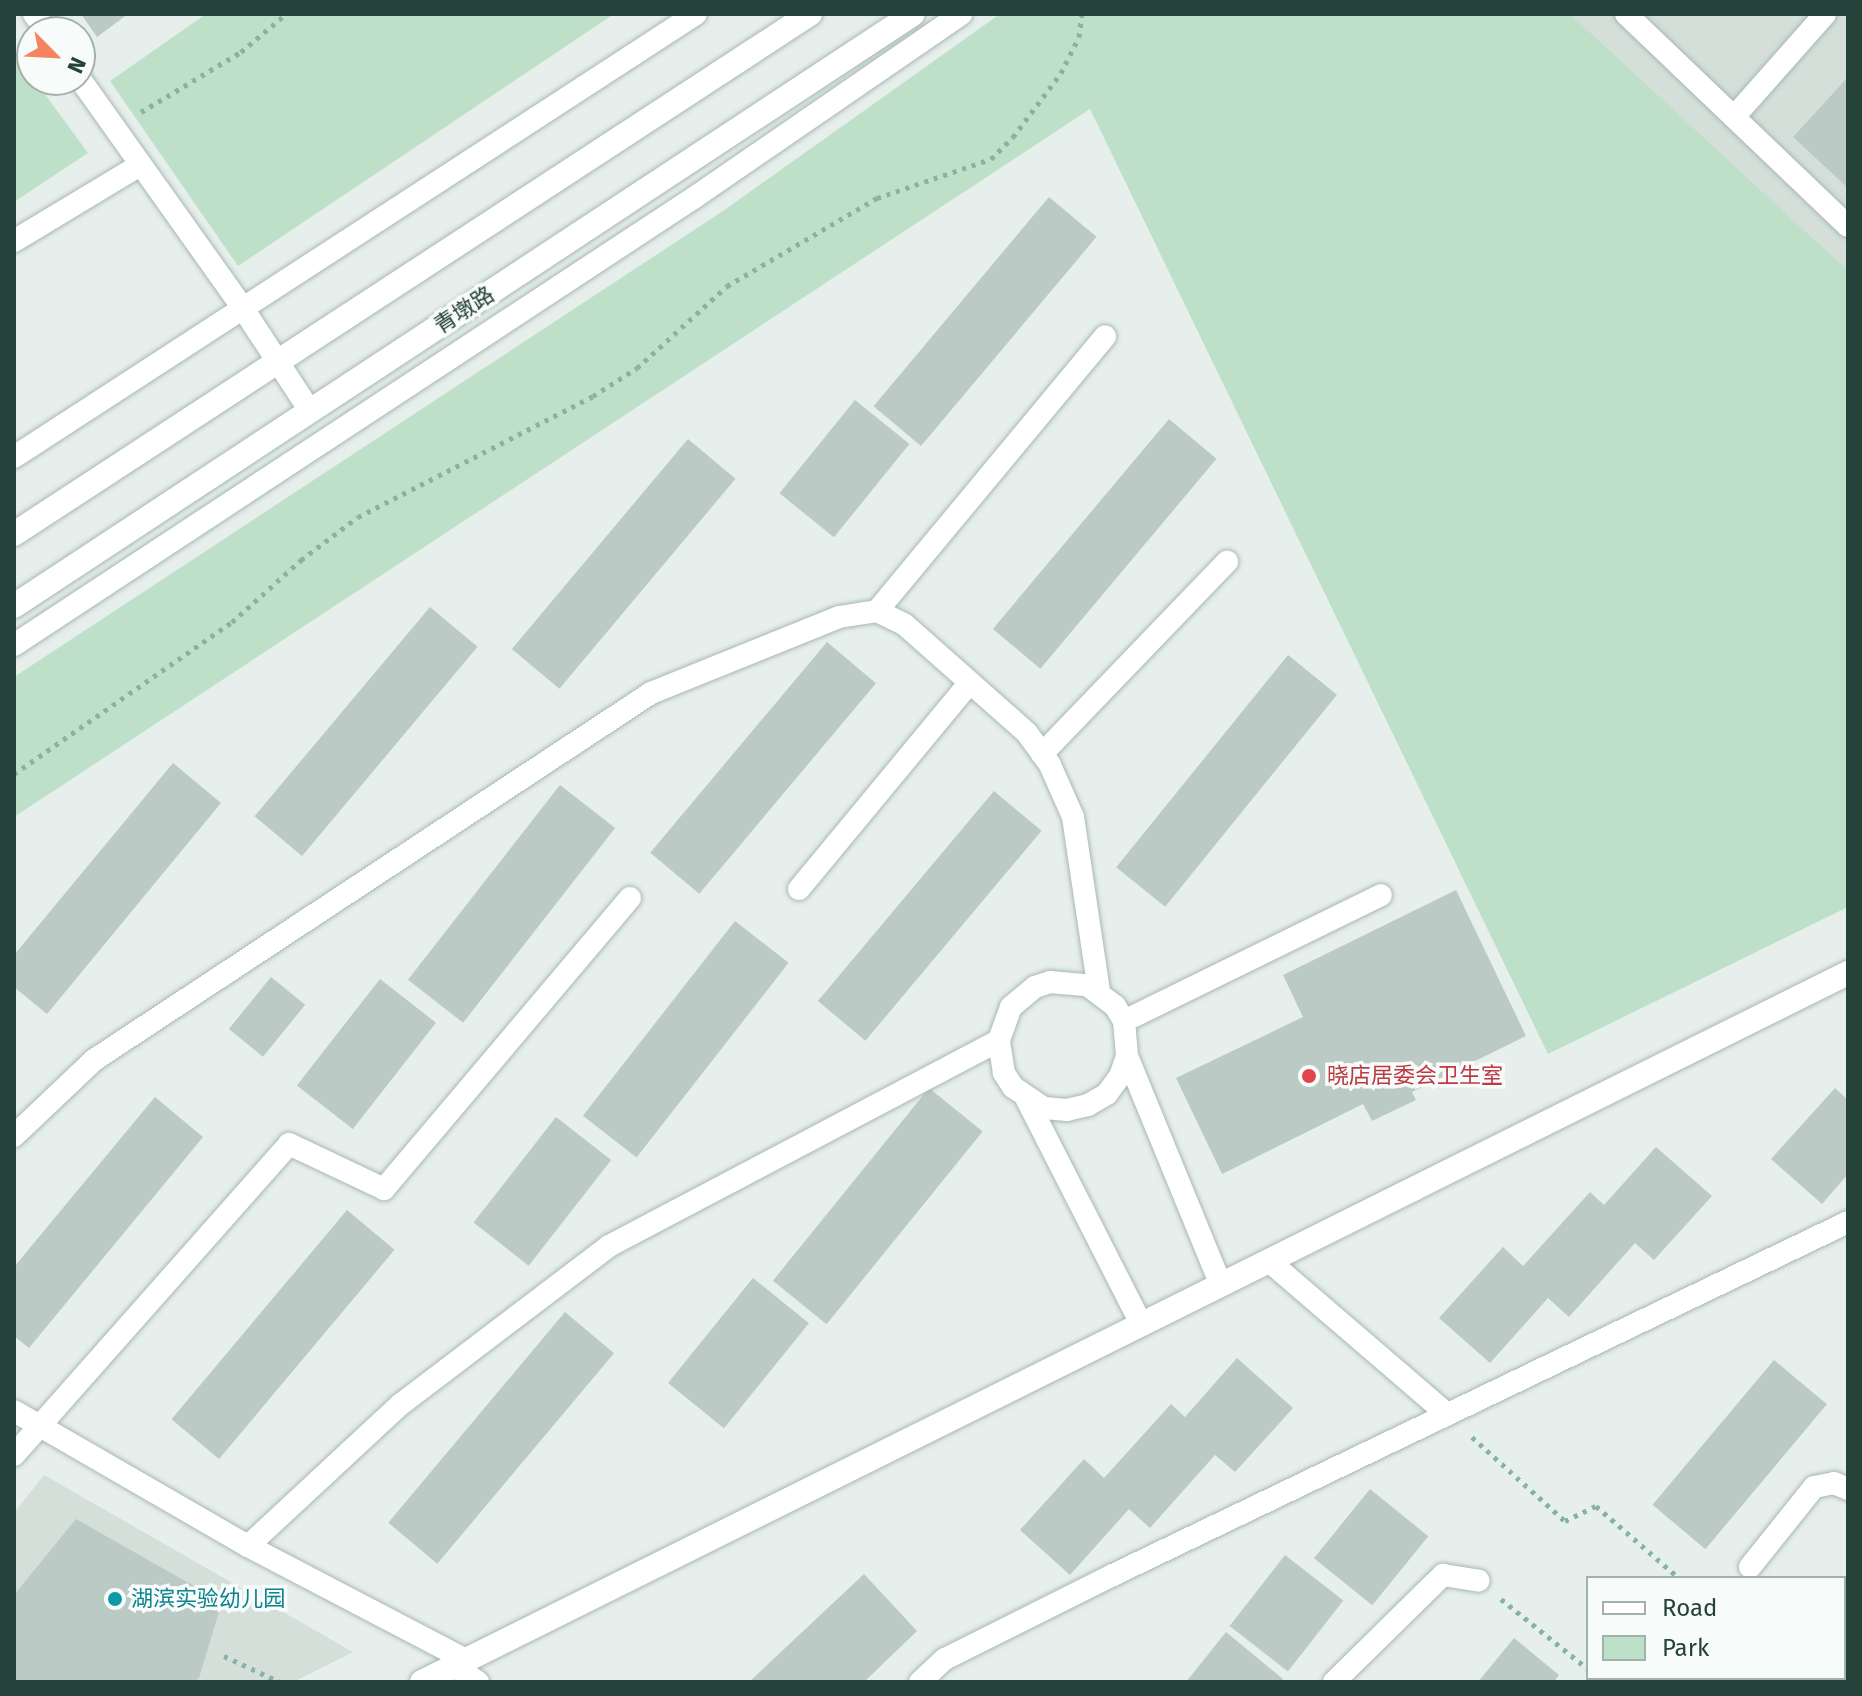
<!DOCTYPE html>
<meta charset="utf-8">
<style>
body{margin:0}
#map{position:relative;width:1862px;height:1696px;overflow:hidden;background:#e6efeb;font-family:"Fira Sans","Noto Sans SC",sans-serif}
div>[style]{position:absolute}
.built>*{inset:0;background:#d4dfda}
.green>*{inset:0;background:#bfe0c8}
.building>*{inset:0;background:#bbcac4;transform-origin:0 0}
.path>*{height:5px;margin-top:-2.5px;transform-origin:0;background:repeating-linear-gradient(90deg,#86b3a5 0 4px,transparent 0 10px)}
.roads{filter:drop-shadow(0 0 2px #a8b8b2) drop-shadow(0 0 2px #a8b8b2)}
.lane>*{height:22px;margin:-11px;padding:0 11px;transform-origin:11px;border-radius:11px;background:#fff}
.street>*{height:24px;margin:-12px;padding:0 12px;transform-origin:12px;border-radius:12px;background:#fff}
.secondary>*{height:24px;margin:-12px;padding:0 12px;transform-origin:12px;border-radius:12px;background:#fff}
.dots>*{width:22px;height:22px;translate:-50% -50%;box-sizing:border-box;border:4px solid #f7fbf9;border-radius:50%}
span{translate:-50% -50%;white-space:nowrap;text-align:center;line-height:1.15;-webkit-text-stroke:7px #f7fbf9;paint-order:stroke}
.street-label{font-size:22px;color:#24423a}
.health-label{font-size:22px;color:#be3a42}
.left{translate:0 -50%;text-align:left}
.culture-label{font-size:22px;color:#0d838f}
.frame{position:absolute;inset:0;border:16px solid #24423a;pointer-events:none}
.legend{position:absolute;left:1586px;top:1576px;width:260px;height:104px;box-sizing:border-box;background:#f7fbf9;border:2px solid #a3b1ad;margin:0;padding:10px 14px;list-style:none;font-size:24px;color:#24423a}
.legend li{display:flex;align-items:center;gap:16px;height:40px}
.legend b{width:40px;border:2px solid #a3b1ad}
.north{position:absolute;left:16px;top:16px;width:80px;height:80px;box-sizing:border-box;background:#f7fbf9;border:2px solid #a3b1ad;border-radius:50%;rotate:114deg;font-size:22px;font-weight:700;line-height:32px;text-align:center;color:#24423a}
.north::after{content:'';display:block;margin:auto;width:28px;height:36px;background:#f4845f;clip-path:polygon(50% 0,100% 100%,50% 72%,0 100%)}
</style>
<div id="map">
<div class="built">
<i style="clip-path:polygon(1452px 14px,1848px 14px,1848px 407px)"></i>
<i style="clip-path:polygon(44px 1475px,353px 1652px,293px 1682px,14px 1682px,14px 1513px)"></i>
</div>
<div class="green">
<i style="clip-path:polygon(206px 14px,614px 14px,238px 266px,110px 81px)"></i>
<i style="clip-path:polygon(1000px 14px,1570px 14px,1848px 271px,1848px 907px,1548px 1054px,1090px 109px,14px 817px,14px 677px,723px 211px)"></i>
<i style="clip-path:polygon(14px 52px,88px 153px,14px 202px)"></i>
</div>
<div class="building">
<i style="clip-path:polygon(81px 14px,128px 14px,97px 37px)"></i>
<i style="clip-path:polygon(1848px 77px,1848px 188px,1793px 137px)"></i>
<i style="left:1049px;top:197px;width:62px;height:273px;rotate:40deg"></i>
<i style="left:855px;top:400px;width:70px;height:120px;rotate:39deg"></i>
<i style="left:1169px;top:419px;width:62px;height:274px;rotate:40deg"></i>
<i style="left:688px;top:439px;width:62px;height:274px;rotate:40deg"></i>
<i style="left:430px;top:607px;width:62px;height:273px;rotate:40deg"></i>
<i style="left:827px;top:642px;width:64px;height:275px;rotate:40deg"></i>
<i style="left:1288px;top:655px;width:63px;height:273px;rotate:39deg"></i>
<i style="clip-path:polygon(173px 763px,221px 803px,47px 1014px,14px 987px,14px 955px)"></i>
<i style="left:560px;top:785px;width:70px;height:247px;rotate:38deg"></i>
<i style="left:994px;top:791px;width:62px;height:274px;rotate:40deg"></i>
<i style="clip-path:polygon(1456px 890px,1526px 1036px,1412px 1092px,1416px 1100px,1372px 1121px,1363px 1104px,1222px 1174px,1176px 1078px,1303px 1017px,1283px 975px)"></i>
<i style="left:735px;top:921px;width:68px;height:247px;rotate:38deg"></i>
<i style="left:271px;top:977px;width:44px;height:67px;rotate:39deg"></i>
<i style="left:380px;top:979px;width:71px;height:135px;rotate:38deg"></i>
<i style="left:929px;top:1088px;width:69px;height:248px;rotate:39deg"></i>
<i style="clip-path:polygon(1835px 1088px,1848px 1100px,1848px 1174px,1822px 1204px,1771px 1159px)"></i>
<i style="clip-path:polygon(155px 1097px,203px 1137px,29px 1348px,14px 1336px,14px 1267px)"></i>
<i style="left:556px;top:1117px;width:70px;height:134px;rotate:38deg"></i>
<i style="clip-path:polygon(1656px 1147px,1712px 1196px,1654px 1260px,1635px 1243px,1569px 1317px,1548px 1298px,1490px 1363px,1439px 1318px,1503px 1247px,1523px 1266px,1590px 1192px,1604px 1205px)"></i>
<i style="left:347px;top:1210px;width:62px;height:273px;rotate:40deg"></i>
<i style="left:753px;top:1278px;width:72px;height:135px;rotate:39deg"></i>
<i style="left:565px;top:1312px;width:64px;height:275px;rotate:40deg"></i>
<i style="clip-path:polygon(1237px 1358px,1293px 1408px,1235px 1472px,1215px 1455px,1150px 1528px,1129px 1509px,1070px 1575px,1020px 1530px,1084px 1459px,1104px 1478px,1171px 1404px,1185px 1417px)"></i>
<i style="left:1774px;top:1360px;width:69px;height:189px;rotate:40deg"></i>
<i style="left:1370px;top:1489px;width:75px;height:89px;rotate:39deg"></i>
<i style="clip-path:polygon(76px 1519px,222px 1602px,199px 1678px,193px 1682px,14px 1682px,14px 1595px)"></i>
<i style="left:1285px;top:1555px;width:74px;height:90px;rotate:38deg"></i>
<i style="clip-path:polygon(864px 1574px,917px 1631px,864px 1682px,749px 1682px)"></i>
<i style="clip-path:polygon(1226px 1632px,1283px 1679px,1281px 1682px,1186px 1682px)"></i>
<i style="clip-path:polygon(1514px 1638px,1559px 1675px,1554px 1682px,1478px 1682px)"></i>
</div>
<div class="path">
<i style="left:141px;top:112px;width:117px;rotate:-31deg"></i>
<i style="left:241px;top:52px;width:59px;rotate:-40.2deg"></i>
<i style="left:14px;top:774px;width:266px;rotate:-34.9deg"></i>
<i style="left:232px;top:622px;width:93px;rotate:-41.9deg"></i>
<i style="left:301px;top:560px;width:71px;rotate:-37deg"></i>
<i style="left:358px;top:517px;width:264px;rotate:-27.2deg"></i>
<i style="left:593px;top:396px;width:52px;rotate:-32.5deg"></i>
<i style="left:637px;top:368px;width:122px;rotate:-42.3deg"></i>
<i style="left:727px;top:286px;width:174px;rotate:-30.4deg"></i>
<i style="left:877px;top:198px;width:120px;rotate:-18.9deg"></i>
<i style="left:991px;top:159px;width:31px;rotate:-45deg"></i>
<i style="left:1013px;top:137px;width:80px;rotate:-53.1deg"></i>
<i style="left:1061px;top:73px;width:40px;rotate:-63.4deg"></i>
<i style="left:1079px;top:37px;width:23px;rotate:-83deg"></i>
<i style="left:1472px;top:1437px;width:125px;rotate:42.1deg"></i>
<i style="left:1565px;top:1521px;width:34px;rotate:-26deg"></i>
<i style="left:1596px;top:1506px;width:110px;rotate:40.9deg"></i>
<i style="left:1501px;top:1599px;width:112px;rotate:38.8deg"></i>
<i style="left:224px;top:1656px;width:62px;rotate:24.9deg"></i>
<i style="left:1600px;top:1678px;width:6px;rotate:39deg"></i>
<i style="left:1795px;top:1678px;width:6px;rotate:39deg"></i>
</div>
<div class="roads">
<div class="lane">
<i style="left:34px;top:14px;width:22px;rotate:54deg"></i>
<i style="left:1626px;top:14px;width:307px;rotate:43.7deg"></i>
<i style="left:80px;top:79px;width:280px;rotate:54.6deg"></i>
<i style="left:242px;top:307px;width:124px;rotate:56.8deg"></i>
<i style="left:1734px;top:117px;width:137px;rotate:-48.5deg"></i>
<i style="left:14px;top:241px;width:147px;rotate:-31.1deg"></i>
<i style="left:14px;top:457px;width:813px;rotate:-33.01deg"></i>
<i style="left:877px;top:611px;width:357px;rotate:-50.3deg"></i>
<i style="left:14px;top:645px;width:815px;rotate:-33.34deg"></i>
<i style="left:695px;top:197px;width:323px;rotate:-34.5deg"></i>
<i style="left:1042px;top:754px;width:267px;rotate:-46.1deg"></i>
<i style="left:799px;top:889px;width:268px;rotate:-50.4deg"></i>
<i style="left:1124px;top:1021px;width:286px;rotate:-26.1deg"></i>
<i style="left:1127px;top:1056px;width:21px;rotate:109deg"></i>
<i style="left:1120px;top:1076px;width:22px;rotate:126deg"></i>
<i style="left:1107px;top:1094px;width:22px;rotate:150deg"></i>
<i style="left:1088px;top:1105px;width:22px;rotate:167deg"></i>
<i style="left:1067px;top:1110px;width:23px;rotate:-175deg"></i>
<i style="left:1044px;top:1108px;width:37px;rotate:-146deg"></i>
<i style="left:1013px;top:1087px;width:17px;rotate:-123deg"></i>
<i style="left:1004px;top:1073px;width:33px;rotate:-99deg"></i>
<i style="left:999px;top:1040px;width:35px;rotate:-70deg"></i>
<i style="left:1011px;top:1007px;width:31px;rotate:-40deg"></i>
<i style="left:1035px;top:987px;width:16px;rotate:-18deg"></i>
<i style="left:1050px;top:982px;width:37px;rotate:5deg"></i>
<i style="left:1087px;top:985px;width:35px;rotate:37deg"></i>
<i style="left:1115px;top:1006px;width:17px;rotate:59deg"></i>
<i style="left:1124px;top:1021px;width:35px;rotate:85deg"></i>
<i style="left:1127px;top:1056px;width:248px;rotate:67.7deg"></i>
<i style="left:1026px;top:1098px;width:254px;rotate:63deg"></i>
<i style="left:14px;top:1136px;width:110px;rotate:-43.5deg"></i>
<i style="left:94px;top:1060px;width:667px;rotate:-33.38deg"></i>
<i style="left:651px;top:693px;width:203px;rotate:-22deg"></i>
<i style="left:839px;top:617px;width:38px;rotate:-9deg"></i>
<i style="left:877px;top:611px;width:30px;rotate:26deg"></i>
<i style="left:904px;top:624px;width:164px;rotate:41.5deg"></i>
<i style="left:1027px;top:733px;width:39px;rotate:54deg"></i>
<i style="left:1050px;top:765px;width:57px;rotate:66.1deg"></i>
<i style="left:1073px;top:817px;width:176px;rotate:81.5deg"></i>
<i style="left:1269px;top:1261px;width:235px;rotate:40.7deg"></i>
<i style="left:14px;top:1411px;width:270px;rotate:30deg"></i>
<i style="left:248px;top:1546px;width:246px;rotate:27.6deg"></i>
<i style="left:14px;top:1455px;width:415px;rotate:-48.5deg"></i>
<i style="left:289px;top:1144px;width:105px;rotate:25.3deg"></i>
<i style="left:384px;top:1189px;width:381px;rotate:-49.8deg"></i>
<i style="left:248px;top:1546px;width:209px;rotate:-42.9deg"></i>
<i style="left:401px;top:1404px;width:261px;rotate:-37.2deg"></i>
<i style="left:609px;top:1246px;width:441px;rotate:-27.8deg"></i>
<i style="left:1750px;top:1567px;width:102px;rotate:-51.3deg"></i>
<i style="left:1814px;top:1487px;width:20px;rotate:-11deg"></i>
<i style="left:1834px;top:1483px;width:15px;rotate:23deg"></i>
<i style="left:454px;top:1666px;width:29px;rotate:34deg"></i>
<i style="left:920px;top:1682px;width:34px;rotate:-43deg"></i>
<i style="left:945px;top:1659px;width:188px;rotate:-26.6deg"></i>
<i style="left:1113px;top:1575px;width:815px;rotate:-25.65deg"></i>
<i style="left:1334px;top:1682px;width:153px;rotate:-44.5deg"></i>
<i style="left:1443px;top:1575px;width:36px;rotate:9deg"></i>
</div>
<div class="street">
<i style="left:422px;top:1682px;width:1593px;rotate:-26.44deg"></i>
</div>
<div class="secondary">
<i style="left:14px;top:534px;width:951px;rotate:-33.16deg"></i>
<i style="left:14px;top:606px;width:1076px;rotate:-33.37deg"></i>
</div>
</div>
<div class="dots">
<i style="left:1309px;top:1076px;background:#e0444e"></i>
<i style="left:115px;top:1599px;background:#0f9aa8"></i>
</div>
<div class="street-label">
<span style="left:464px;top:310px;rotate:-33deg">青墩路</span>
</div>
<div class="health-label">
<span class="left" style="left:1327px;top:1076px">晓店居委会卫生室</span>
</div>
<div class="culture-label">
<span class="left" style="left:131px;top:1599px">湖滨实验幼儿园</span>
</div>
<div class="frame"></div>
<ul class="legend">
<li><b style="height:10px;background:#fff"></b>Road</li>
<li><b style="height:22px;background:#bfe0c8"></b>Park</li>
</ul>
<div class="north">N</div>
</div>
